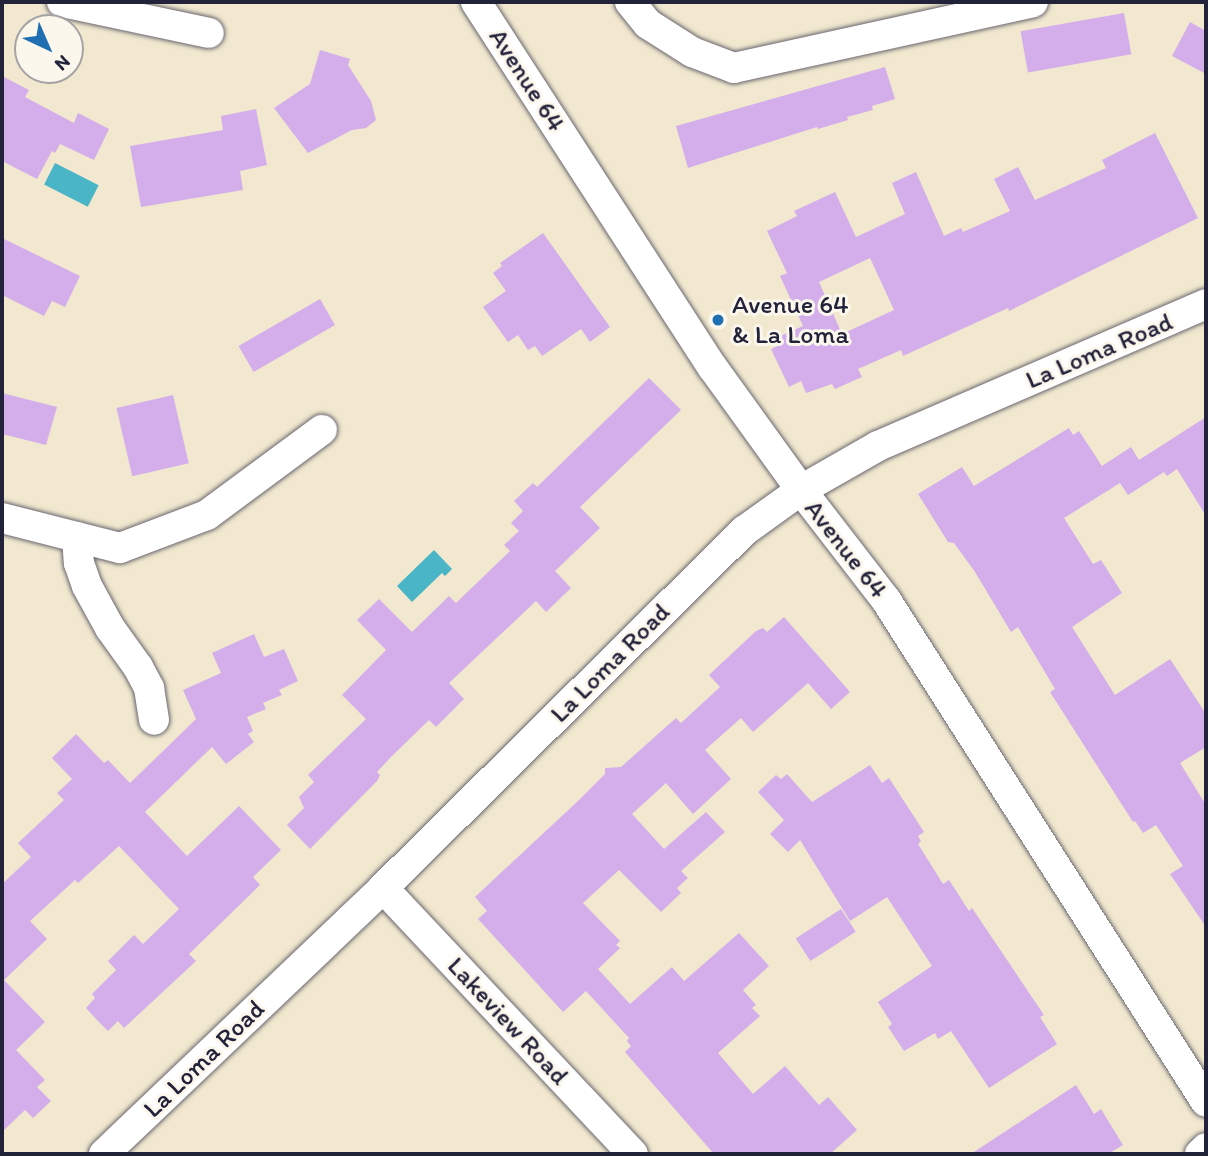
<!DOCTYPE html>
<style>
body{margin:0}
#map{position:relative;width:1208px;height:1156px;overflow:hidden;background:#f1e8cf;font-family:Itim,sans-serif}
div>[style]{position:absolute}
.water>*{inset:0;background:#49b5c6;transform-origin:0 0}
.building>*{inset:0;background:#d3aeeb;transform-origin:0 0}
.roads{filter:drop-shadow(0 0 2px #6a676f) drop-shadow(0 0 2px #6a676f)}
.minor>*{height:30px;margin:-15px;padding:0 15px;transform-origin:15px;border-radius:15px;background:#fff}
.dots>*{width:19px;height:19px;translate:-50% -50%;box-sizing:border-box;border:4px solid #fbf7ec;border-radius:50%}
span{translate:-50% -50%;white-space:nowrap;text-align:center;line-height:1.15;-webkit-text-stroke:6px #fbf7ec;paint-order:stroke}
.street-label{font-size:26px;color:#22223b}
.poi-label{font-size:26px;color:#22223b}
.left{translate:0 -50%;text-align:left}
.frame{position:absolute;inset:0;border:4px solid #22223b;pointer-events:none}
.north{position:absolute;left:14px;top:14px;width:70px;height:70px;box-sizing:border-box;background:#fbf7ec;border:2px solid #a4a2a5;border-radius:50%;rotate:136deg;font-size:19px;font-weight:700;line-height:28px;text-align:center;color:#22223b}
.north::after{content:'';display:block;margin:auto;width:24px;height:32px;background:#1f6fb2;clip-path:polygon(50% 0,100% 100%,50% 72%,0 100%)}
</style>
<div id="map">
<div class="water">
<i style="left:55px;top:163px;width:49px;height:24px;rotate:27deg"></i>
<i style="clip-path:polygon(434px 550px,452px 569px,445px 576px,442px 573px,412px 602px,397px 586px)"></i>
</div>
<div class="building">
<i style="left:1124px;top:13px;width:42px;height:105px;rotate:80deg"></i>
<i style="clip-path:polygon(1190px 22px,1206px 31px,1206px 74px,1172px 56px)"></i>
<i style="clip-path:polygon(320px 50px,350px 59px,348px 65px,371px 101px,376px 120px,366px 128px,352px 130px,308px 153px,274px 108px,310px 84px)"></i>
<i style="clip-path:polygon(885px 67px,895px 99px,872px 106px,873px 110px,847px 117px,848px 120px,818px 129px,817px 127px,688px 168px,676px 126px)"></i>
<i style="clip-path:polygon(2px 76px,29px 90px,25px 97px,74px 123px,78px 113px,109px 129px,94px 160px,60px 144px,55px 153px,52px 151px,37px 179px,2px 161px)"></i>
<i style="clip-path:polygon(256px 109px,267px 165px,240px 171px,243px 190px,141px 207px,130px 146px,223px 130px,221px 116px)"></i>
<i style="clip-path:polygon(evenodd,1155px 133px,1198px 218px,1009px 311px,1008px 308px,903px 356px,901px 350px,858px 369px,862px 377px,835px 389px,832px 384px,806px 393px,801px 381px,789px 387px,771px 349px,782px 344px,778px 337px,803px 326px,780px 276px,787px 273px,767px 231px,797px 216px,794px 211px,835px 192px,856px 237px,905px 214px,892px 183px,916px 172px,944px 236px,961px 228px,963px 232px,1010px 211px,994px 179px,1018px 167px,1035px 200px,1106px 168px,1102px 160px,1155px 133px,870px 258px,894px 310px,842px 334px,819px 282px,870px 258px)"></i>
<i style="clip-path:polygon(543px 233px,610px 327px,590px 342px,581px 329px,542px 356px,535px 346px,528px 350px,518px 335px,508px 342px,483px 307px,506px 291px,493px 273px,502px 266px,500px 263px)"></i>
<i style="clip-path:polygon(2px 238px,80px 276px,65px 307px,52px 301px,44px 316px,2px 295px)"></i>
<i style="left:320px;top:299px;width:30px;height:94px;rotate:60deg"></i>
<i style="clip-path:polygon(649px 378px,681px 410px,580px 507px,600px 528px,555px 571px,571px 588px,546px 612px,536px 601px,449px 683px,464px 699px,436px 727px,429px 720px,390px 758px,377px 772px,380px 775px,377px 781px,310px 849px,287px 825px,304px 808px,299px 797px,314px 782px,308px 775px,366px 719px,342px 695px,386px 650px,357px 620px,379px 599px,412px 632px,449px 596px,456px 603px,510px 551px,504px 545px,519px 531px,511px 523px,523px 511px,514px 501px,533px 483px,537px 487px)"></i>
<i style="clip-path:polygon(2px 393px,57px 407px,46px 445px,2px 434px)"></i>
<i style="left:173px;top:395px;width:70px;height:58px;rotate:77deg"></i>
<i style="clip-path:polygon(1206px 417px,1206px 516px,1177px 469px,1167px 476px,1164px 472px,1128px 495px,1120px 483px,1064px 518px,1093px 564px,1101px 560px,1122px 593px,1072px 627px,1115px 695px,1170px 659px,1206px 714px,1206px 747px,1180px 763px,1206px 805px,1206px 927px,1170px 874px,1183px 866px,1156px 825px,1143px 833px,1135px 821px,1133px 822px,1050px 692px,1055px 689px,1018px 627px,1011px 632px,975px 572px,954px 543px,948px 542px,918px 494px,962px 467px,974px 486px,1069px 428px,1073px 435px,1079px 431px,1102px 466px,1131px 447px,1139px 460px)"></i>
<i style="clip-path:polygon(784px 617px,850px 692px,831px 709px,808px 683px,753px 732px,741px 718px,705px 750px,731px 779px,693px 814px,666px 783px,632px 814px,664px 849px,706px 812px,725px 832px,681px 871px,688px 878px,677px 888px,681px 893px,661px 912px,619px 870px,583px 903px,620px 941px,616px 945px,620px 948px,598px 969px,630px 1004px,672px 967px,684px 981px,739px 933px,769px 966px,743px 990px,756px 1005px,752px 1008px,760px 1016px,718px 1053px,753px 1094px,785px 1066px,819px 1105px,828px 1097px,857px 1130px,830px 1154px,714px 1154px,625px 1052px,631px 1046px,627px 1041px,629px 1038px,586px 991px,563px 1012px,478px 919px,487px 911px,475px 897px,579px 800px,605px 774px,605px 768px,621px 767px,676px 718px,681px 723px,720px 687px,709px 675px,756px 631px,763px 628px,767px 632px)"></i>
<i style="clip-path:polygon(254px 634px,264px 657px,284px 649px,298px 681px,279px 690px,282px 695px,263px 703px,266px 709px,247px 717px,253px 731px,248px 734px,254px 742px,226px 764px,212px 747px,145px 812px,187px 856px,239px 806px,281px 850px,253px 877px,260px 885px,189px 954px,196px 961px,124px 1028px,118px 1021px,108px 1031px,97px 1020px,86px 1008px,95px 998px,92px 994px,116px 970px,108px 961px,134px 935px,143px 944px,179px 909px,119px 846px,78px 883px,75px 880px,30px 921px,47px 939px,4px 980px,45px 1022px,16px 1050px,45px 1080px,37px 1087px,51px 1101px,33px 1118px,25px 1110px,2px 1132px,2px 884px,31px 857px,18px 843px,64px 800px,57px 793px,72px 779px,52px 758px,76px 734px,104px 763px,108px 760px,130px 783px,196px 719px,183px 690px,221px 673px,212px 653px)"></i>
<i style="clip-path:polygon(870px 765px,882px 783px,889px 778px,924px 832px,918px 836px,921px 841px,918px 844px,943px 884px,949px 880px,969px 911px,972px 908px,1044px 1015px,1040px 1017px,1057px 1044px,989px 1088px,951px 1031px,938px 1039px,935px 1033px,904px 1051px,888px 1027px,892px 1024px,878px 1002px,932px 966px,887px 897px,850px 921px,800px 840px,788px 852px,770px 834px,784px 820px,758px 792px,776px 775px,781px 779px,787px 774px,812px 802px)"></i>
<i style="left:841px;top:909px;width:27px;height:54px;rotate:57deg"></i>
<i style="clip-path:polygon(1076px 1085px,1094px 1114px,1101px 1109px,1123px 1145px,1108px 1154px,971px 1154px)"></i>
</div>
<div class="roads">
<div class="minor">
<i style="left:62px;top:2px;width:150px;rotate:11.9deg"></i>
<i style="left:476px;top:2px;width:436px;rotate:57.1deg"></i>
<i style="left:713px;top:368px;width:150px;rotate:54.2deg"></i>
<i style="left:801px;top:490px;width:139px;rotate:52.3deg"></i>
<i style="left:886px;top:600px;width:595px;rotate:57.48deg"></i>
<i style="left:630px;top:2px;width:28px;rotate:51deg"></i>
<i style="left:648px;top:24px;width:52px;rotate:32.5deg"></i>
<i style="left:692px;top:52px;width:45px;rotate:20.9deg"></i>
<i style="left:734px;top:68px;width:306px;rotate:-12.4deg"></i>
<i style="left:2px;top:518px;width:122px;rotate:14.3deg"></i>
<i style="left:120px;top:548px;width:93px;rotate:-20.8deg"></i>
<i style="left:207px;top:515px;width:143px;rotate:-36.5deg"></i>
<i style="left:77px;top:537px;width:26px;rotate:86deg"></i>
<i style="left:79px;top:563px;width:24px;rotate:71deg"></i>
<i style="left:87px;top:586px;width:48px;rotate:61.3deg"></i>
<i style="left:110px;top:628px;width:48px;rotate:54.3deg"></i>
<i style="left:138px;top:667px;width:24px;rotate:62deg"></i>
<i style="left:149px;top:688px;width:32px;rotate:81deg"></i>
<i style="left:383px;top:888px;width:365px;rotate:46.8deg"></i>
<i style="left:104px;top:1154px;width:385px;rotate:-43.6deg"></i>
<i style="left:383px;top:888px;width:508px;rotate:-44.68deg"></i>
<i style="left:744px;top:531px;width:70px;rotate:-35.7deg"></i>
<i style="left:801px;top:490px;width:89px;rotate:-29.7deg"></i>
<i style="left:878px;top:446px;width:357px;rotate:-23.4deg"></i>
<i style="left:1200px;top:1154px;width:8px;rotate:-45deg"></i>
</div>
</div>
<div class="dots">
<i style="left:718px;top:320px;background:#1f6fb2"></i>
</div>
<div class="street-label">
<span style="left:527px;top:80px;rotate:57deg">Avenue 64</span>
<span style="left:1099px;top:351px;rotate:-23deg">La Loma Road</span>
<span style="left:846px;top:549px;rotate:52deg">Avenue 64</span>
<span style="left:610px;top:663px;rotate:-45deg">La Loma Road</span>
<span style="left:508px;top:1021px;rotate:47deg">Lakeview Road</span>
<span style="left:204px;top:1059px;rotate:-44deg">La Loma Road</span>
</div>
<div class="poi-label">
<span class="left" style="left:732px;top:320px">Avenue 64<br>&amp; La Loma</span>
</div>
<div class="frame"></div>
<div class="north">N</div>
</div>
